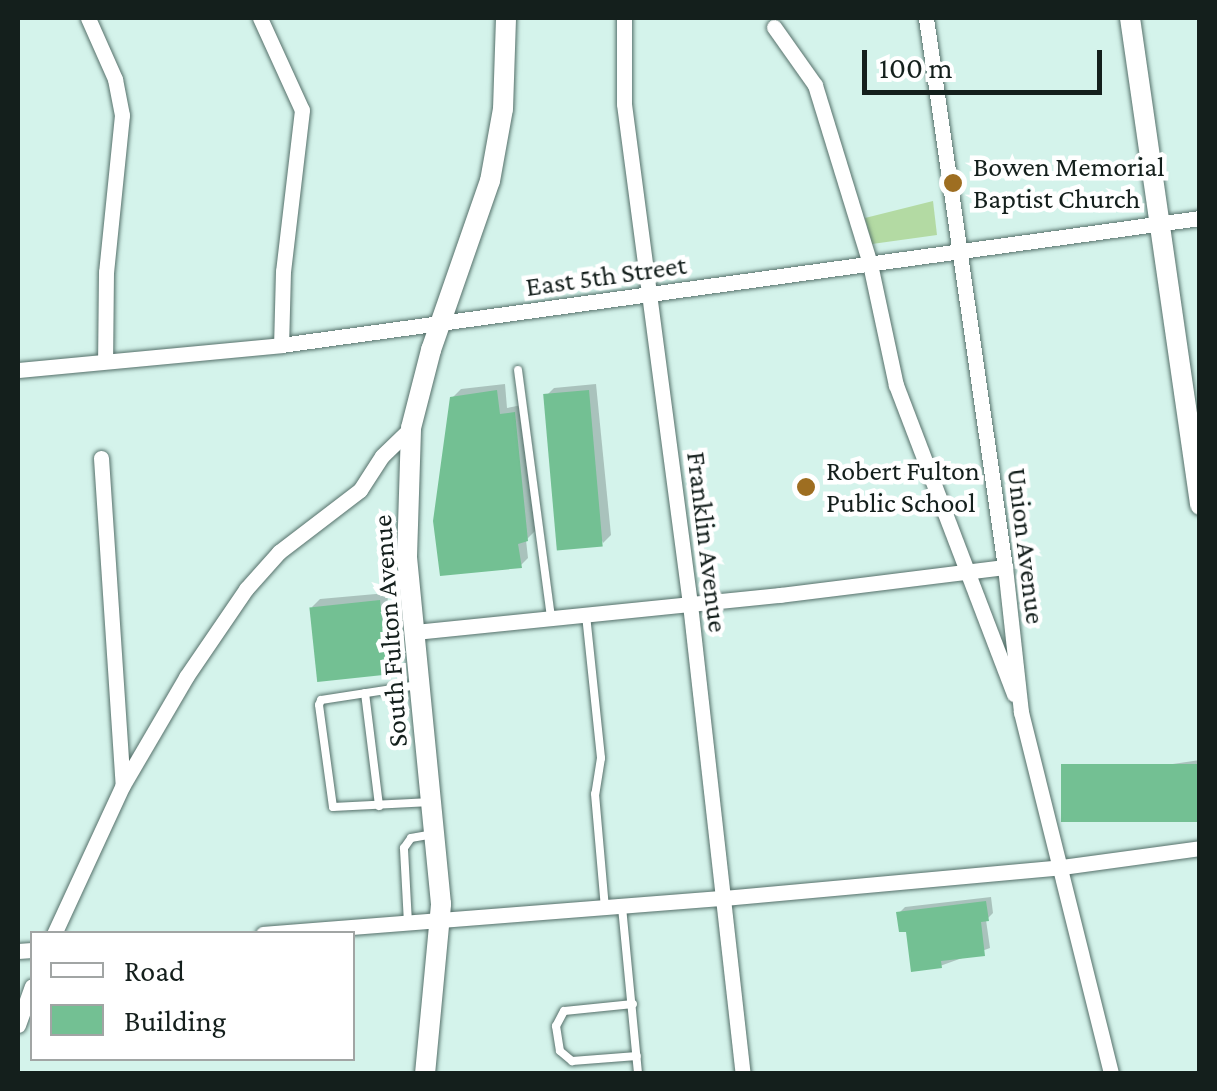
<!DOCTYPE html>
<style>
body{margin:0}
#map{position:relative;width:1217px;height:1091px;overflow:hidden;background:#d4f3eb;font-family:"Crimson Pro",serif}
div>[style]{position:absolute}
.green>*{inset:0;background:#b3daa3}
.shadow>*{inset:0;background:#0003}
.building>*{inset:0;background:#73c093;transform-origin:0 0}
.roads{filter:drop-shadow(0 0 2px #55706a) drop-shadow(0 0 2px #55706a)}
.lane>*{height:8px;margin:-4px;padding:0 4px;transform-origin:4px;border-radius:4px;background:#fff}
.street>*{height:15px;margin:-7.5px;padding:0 7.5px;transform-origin:7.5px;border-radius:7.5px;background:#fff}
.secondary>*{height:20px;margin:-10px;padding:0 10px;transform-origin:10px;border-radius:10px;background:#fff}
.dots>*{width:28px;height:28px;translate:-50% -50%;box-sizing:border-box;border:5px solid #fff;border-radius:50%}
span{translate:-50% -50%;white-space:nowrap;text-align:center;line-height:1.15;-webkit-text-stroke:9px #fff;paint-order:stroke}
.poi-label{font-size:28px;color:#141f1c}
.left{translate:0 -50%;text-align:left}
.street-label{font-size:28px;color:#141f1c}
.frame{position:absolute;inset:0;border:20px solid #141f1c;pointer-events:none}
.legend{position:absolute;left:30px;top:931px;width:325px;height:130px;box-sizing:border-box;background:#fff;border:2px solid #a1a5a4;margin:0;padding:12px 18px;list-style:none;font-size:30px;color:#141f1c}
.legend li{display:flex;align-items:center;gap:20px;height:50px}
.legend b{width:50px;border:2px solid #a1a5a4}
.scale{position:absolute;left:862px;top:50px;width:240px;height:45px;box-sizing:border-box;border:5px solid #141f1c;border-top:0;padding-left:12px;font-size:30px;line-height:35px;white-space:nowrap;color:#141f1c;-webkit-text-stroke:8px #fff;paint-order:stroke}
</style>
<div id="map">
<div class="green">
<i style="clip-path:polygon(933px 201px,937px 235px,872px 244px,865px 218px)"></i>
</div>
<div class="shadow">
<i style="clip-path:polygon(505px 384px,507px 408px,522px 405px,535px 531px,526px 540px,528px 558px,520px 566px,452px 398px,461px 389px)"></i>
<i style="clip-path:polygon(596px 384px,611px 535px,603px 543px,546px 396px,554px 388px)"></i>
<i style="clip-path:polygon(387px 593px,395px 665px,387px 673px,312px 607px,320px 599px)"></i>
<i style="clip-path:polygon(1200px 760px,1200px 820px,1065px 785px,1071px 779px)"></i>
<i style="clip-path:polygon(991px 897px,993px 913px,986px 920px,990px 948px,940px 966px,899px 913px,905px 907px)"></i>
</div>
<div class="building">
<i style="clip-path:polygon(497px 390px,500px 414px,515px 412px,528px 541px,518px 544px,522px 568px,440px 576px,433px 521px,450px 397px)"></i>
<i style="left:589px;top:390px;width:157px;height:46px;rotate:85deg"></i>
<i style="left:380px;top:600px;width:75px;height:71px;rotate:84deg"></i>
<i style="left:1200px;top:764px;width:58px;height:139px;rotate:90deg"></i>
<i style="clip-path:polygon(986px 901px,989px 921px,981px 922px,985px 956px,941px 961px,942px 968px,911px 972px,906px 932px,899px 932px,896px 912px)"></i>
</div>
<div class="roads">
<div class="lane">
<i style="left:518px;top:370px;width:250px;rotate:82.4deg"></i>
<i style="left:586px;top:615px;width:144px;rotate:84deg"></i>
<i style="left:601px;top:758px;width:36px;rotate:99deg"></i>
<i style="left:595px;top:794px;width:114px;rotate:85deg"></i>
<i style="left:418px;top:685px;width:98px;rotate:171.2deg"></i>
<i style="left:321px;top:700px;width:5px;rotate:112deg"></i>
<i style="left:319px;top:705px;width:103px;rotate:82.2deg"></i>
<i style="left:333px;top:807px;width:98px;rotate:-2.9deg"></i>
<i style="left:365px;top:693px;width:114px;rotate:82.9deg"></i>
<i style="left:622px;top:907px;width:168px;rotate:84.5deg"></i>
<i style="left:408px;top:923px;width:75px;rotate:-93.1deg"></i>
<i style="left:404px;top:848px;width:12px;rotate:-55deg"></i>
<i style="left:411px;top:838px;width:23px;rotate:-10deg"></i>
<i style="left:633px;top:1004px;width:69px;rotate:174.2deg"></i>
<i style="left:564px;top:1011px;width:17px;rotate:118deg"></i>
<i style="left:556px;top:1026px;width:25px;rotate:81deg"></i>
<i style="left:560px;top:1051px;width:16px;rotate:40deg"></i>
<i style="left:572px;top:1061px;width:65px;rotate:-4.4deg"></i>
</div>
<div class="street">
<i style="left:88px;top:18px;width:67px;rotate:66.1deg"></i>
<i style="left:115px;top:79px;width:37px;rotate:79deg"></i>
<i style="left:122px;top:115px;width:158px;rotate:95.8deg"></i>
<i style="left:106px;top:272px;width:89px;rotate:90.6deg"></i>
<i style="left:260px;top:18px;width:101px;rotate:65.5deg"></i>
<i style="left:302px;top:110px;width:162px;rotate:96.7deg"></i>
<i style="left:283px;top:271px;width:74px;rotate:91.5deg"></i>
<i style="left:624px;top:18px;width:86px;rotate:90deg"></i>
<i style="left:624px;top:104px;width:504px;rotate:82.48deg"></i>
<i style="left:690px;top:604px;width:473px;rotate:83.6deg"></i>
<i style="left:926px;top:18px;width:555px;rotate:81.81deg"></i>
<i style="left:1005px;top:567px;width:146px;rotate:83.7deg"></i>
<i style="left:1021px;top:712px;width:373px;rotate:76deg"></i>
<i style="left:774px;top:27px;width:71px;rotate:54.7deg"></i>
<i style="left:815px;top:85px;width:187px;rotate:72.9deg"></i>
<i style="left:870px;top:264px;width:124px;rotate:77.9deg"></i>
<i style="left:896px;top:385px;width:331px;rotate:69.1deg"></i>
<i style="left:18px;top:370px;width:264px;rotate:-5.4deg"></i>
<i style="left:281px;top:345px;width:928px;rotate:-7.87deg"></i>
<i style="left:101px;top:458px;width:328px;rotate:86.2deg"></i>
<i style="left:415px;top:632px;width:367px;rotate:-5.8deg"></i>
<i style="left:780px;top:595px;width:227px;rotate:-7.1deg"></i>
<i style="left:54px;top:934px;width:164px;rotate:-65.2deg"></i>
<i style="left:123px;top:785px;width:125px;rotate:-59.7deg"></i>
<i style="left:186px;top:677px;width:107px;rotate:-55.7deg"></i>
<i style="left:246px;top:589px;width:50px;rotate:-48.3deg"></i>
<i style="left:279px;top:552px;width:102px;rotate:-37.4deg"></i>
<i style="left:360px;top:490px;width:40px;rotate:-57.1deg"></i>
<i style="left:382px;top:456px;width:40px;rotate:-44deg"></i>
<i style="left:263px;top:934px;width:461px;rotate:-4.5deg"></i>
<i style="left:723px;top:898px;width:340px;rotate:-5.2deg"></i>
<i style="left:1062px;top:867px;width:139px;rotate:-7.8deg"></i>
<i style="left:18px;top:951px;width:14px;rotate:-4deg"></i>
<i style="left:18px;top:1025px;width:41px;rotate:-70.3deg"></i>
</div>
<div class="secondary">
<i style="left:1130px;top:18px;width:492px;rotate:81.8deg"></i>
<i style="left:425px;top:1074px;width:171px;rotate:-84.6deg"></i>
<i style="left:441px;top:904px;width:349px;rotate:-95.6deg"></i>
<i style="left:407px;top:557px;width:129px;rotate:-88.2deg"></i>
<i style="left:411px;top:428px;width:81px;rotate:-75.6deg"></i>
<i style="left:431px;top:350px;width:179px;rotate:-70.8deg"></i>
<i style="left:490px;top:181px;width:73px;rotate:-79.8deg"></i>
<i style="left:503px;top:109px;width:91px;rotate:-88.1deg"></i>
</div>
</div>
<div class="dots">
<i style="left:953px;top:183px;background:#9e6e21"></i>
<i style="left:806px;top:487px;background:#9e6e21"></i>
</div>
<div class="poi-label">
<span class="left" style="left:973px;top:183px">Bowen Memorial<br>Baptist Church</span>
<span class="left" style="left:826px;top:487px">Robert Fulton<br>Public School</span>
</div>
<div class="street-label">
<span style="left:606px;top:276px;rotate:-8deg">East 5th Street</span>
<span style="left:707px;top:542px;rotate:83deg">Franklin Avenue</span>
<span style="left:1026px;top:546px;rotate:83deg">Union Avenue</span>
<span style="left:390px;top:631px;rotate:-94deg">South Fulton Avenue</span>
</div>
<div class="frame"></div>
<ul class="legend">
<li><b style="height:12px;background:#fff"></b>Road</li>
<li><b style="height:28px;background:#73c093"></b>Building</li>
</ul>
<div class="scale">100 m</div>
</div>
